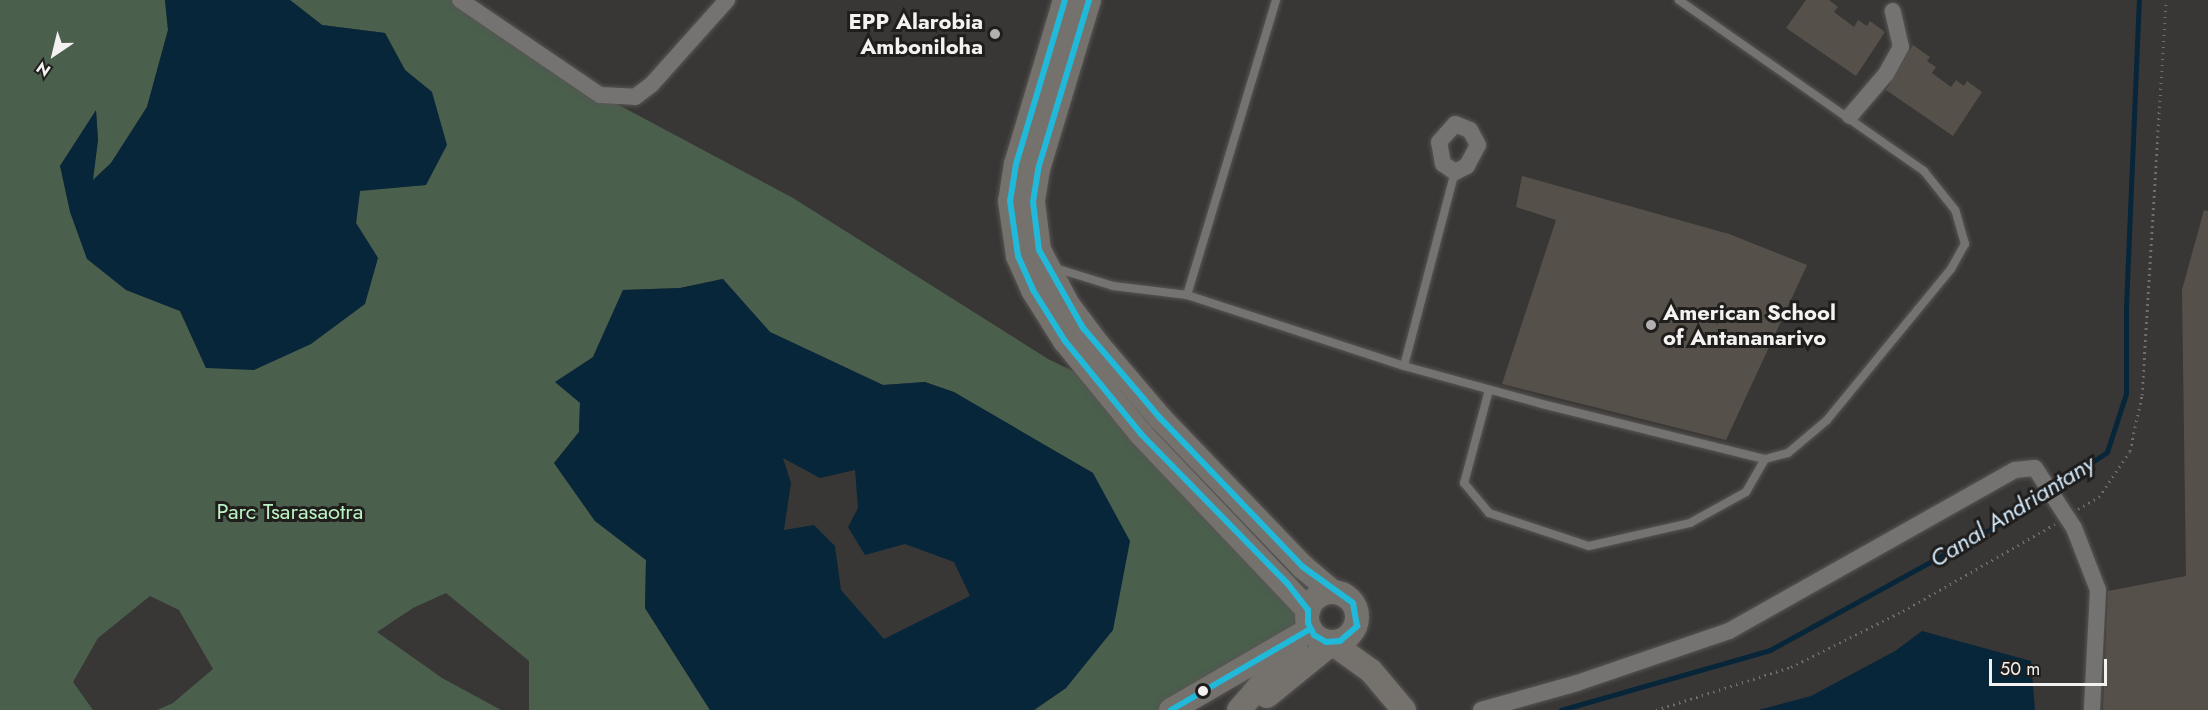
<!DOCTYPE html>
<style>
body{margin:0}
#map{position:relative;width:2208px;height:710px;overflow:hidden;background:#393735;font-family:Jost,sans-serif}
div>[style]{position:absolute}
.green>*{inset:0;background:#4b5f4d}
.water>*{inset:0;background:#072639}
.stream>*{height:4.5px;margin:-2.25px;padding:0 2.25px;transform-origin:2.25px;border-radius:2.25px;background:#072639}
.building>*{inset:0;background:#56504a}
.path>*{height:3px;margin-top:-1.5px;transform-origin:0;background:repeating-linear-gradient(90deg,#6f6e6c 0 1.5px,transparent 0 6px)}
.roads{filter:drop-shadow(0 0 2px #575554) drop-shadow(0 0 2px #575554)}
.lane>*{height:8px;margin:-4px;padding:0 4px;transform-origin:4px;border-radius:4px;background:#757371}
.street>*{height:16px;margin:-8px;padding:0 8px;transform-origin:8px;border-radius:8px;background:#757371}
.secondary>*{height:24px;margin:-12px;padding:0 12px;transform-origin:12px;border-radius:12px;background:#75726e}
.secondary>.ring{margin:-12px;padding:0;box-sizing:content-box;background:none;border:24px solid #75726e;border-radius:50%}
.bus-1>*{height:6px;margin:-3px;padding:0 3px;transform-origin:3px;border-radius:3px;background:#20b9da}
.dots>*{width:16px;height:16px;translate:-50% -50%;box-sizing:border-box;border:3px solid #201e1d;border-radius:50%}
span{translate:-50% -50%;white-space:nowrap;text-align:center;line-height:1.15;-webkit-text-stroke:6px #201e1d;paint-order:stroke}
.poi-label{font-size:22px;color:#f4f2f0;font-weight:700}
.right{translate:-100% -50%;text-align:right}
.left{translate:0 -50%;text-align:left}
.park-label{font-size:22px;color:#bcf3c3}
.water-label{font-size:24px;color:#d1e8f9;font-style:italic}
.north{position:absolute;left:24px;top:24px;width:60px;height:60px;-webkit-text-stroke:4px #201e1d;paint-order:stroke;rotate:215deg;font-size:16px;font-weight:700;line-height:24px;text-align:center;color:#f4f2f0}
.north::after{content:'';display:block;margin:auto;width:21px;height:27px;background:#f4f2f0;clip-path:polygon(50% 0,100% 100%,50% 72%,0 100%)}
.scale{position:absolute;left:1989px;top:659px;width:118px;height:27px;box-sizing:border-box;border:3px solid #f4f2f0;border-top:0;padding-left:8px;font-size:18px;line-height:21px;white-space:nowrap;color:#f4f2f0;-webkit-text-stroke:4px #201e1d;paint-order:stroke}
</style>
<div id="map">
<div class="green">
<i style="clip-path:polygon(0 0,165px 0,168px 30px,147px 107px,111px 163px,92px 181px,98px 140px,96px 111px,60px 166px,127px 290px,180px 311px,206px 368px,378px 258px,356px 223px,360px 190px,426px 185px,432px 92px,405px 70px,385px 33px,322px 25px,290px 0,460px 0,600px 95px,793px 198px,1048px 359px,1094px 381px,1298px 613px,1300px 624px,1168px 710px,1034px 710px,1066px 688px,1093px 473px,953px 392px,925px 382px,883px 385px,770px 332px,722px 279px,680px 288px,623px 290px,593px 357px,580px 403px,579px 432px,554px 463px,595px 521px,646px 560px,645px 608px,710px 710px,529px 710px,529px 661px,446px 593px,413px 608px,377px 632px,442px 678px,501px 710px,157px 710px,173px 703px,213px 669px,179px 610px,150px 596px,98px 638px,73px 682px,93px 710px,0 710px)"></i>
</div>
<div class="water">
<i style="clip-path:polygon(165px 0,290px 0,322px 25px,385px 33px,405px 70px,432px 92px,447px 145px,426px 185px,360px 191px,356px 223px,378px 258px,365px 304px,311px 344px,254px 370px,206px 368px,180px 311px,126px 290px,87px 259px,70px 212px,60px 166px,96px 110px,98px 140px,93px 180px,111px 163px,147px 107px,168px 30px)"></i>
<i style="clip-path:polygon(evenodd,723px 279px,770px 332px,883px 385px,925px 382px,954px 392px,1093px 473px,1130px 541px,1113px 630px,1066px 688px,1034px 710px,710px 710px,645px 608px,646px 560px,595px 521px,554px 463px,579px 432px,580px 403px,555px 382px,593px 357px,623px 290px,680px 288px,723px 279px,783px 458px,820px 478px,855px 470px,858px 508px,848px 527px,865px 555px,905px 544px,954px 562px,970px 596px,884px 639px,841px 590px,835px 546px,814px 525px,784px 530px,791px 483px,783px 458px)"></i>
<i style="clip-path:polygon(1922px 631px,2031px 661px,2035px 710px,1758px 710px,1811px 696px,1895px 651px)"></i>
</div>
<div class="stream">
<i style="left:1561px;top:710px;width:217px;rotate:-16deg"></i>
<i style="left:1770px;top:650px;width:266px;rotate:-28.8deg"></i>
<i style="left:2003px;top:522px;width:125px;rotate:-33.9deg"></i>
<i style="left:2107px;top:452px;width:61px;rotate:-71.9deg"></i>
<i style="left:2126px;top:394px;width:87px;rotate:-90deg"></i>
<i style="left:2126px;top:307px;width:307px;rotate:-87.6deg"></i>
</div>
<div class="building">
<i style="clip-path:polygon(1806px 0,1829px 0,1838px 7px,1834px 12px,1854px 27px,1858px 20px,1867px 26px,1870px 21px,1885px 32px,1856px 76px,1786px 28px)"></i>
<i style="clip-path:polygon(1913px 45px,1930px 57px,1927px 61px,1936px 67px,1932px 73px,1951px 87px,1956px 80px,1964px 86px,1967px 81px,1982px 92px,1953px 136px,1886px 90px)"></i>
<i style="clip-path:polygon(1522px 176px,1729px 234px,1807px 265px,1726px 440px,1502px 384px,1556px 220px,1516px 207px)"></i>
<i style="clip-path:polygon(2204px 210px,2208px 211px,2208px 710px,2103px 710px,2108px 591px,2186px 576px,2182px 290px)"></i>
</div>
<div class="path">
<i style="left:2078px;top:509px;width:24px;rotate:-30deg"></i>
<i style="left:2099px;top:497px;width:55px;rotate:-56deg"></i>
<i style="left:2130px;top:451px;width:57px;rotate:-77.9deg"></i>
<i style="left:2142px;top:395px;width:396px;rotate:-86.5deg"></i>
<i style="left:1656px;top:710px;width:142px;rotate:-17.7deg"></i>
<i style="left:1791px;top:667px;width:125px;rotate:-26.6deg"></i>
<i style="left:1903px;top:611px;width:175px;rotate:-29.8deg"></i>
</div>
<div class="roads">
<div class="lane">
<i style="left:1055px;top:268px;width:61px;rotate:17.2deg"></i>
<i style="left:1113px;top:286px;width:75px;rotate:6.9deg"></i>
<i style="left:1187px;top:295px;width:228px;rotate:18.1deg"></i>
<i style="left:1404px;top:366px;width:143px;rotate:15.4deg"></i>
<i style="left:1542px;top:404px;width:230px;rotate:13.9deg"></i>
<i style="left:1765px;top:459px;width:24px;rotate:-15deg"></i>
<i style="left:1788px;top:453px;width:51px;rotate:-40.2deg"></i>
<i style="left:1827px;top:420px;width:195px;rotate:-50.6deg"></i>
<i style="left:1951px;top:269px;width:29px;rotate:-61deg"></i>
<i style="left:1965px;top:244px;width:35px;rotate:-106deg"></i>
<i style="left:1955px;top:210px;width:50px;rotate:-128.5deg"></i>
<i style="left:1924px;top:171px;width:299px;rotate:-145.1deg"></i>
<i style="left:1187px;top:295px;width:308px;rotate:-73.2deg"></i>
<i style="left:1404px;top:366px;width:201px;rotate:-75.3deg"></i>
<i style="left:1489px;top:390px;width:96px;rotate:105deg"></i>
<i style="left:1464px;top:483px;width:39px;rotate:50deg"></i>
<i style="left:1489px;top:513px;width:105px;rotate:18.3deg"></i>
<i style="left:1589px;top:546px;width:104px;rotate:-12.8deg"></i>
<i style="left:1690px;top:523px;width:64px;rotate:-29deg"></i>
<i style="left:1746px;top:492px;width:38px;rotate:-60deg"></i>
</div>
<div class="street">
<i style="left:460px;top:0;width:169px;rotate:34.2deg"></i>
<i style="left:600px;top:95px;width:35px;rotate:3deg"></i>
<i style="left:635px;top:97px;width:21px;rotate:-37deg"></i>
<i style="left:652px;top:84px;width:113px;rotate:-48.2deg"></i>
<i style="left:1850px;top:116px;width:55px;rotate:-49.4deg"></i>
<i style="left:1886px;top:74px;width:31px;rotate:-61deg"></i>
<i style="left:1901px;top:47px;width:37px;rotate:-103deg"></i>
<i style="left:1455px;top:124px;width:16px;rotate:22deg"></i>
<i style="left:1470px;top:130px;width:17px;rotate:62deg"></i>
<i style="left:1478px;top:145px;width:24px;rotate:118deg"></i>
<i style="left:1467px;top:166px;width:13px;rotate:153deg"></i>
<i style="left:1455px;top:172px;width:14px;rotate:-146deg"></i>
<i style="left:1443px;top:164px;width:22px;rotate:-100deg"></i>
<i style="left:1439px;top:142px;width:24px;rotate:-48deg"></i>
<i style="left:1481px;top:710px;width:100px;rotate:-15.7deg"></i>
<i style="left:1577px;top:683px;width:161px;rotate:-18.9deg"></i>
<i style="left:1729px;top:631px;width:328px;rotate:-29.4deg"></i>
<i style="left:2015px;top:470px;width:20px;rotate:-6deg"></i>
<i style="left:2035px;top:468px;width:72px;rotate:57deg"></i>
<i style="left:2074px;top:528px;width:66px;rotate:68.8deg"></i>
<i style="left:2098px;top:590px;width:120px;rotate:92.9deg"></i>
</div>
<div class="secondary">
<i style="left:1065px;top:0;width:171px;rotate:106.6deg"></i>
<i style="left:1016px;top:164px;width:37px;rotate:99deg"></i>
<i style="left:1010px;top:201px;width:56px;rotate:81.7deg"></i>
<i style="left:1018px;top:256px;width:37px;rotate:66deg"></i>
<i style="left:1033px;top:290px;width:60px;rotate:57.9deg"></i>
<i style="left:1065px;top:341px;width:120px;rotate:50.7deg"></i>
<i style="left:1141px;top:434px;width:243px;rotate:46.5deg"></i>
<i style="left:1089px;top:0;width:177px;rotate:106.8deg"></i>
<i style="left:1038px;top:169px;width:33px;rotate:99deg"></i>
<i style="left:1033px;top:202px;width:48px;rotate:82.9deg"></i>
<i style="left:1039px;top:250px;width:62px;rotate:62.2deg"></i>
<i style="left:1068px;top:305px;width:50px;rotate:53.1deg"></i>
<i style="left:1098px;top:345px;width:96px;rotate:49.7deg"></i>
<i style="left:1160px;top:418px;width:207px;rotate:46.2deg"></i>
<i style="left:1303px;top:567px;width:39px;rotate:40deg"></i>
<i class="ring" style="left:1307px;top:592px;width:26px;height:26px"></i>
<i style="left:1332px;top:643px;width:48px;rotate:35.7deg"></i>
<i style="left:1371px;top:671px;width:51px;rotate:49.8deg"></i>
<i style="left:1267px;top:696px;width:84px;rotate:-39.2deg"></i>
<i style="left:1171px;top:710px;width:161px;rotate:-30.2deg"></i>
<i style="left:1239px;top:710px;width:87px;rotate:-49.2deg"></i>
</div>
</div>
<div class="bus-1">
<i style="left:1065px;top:0;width:171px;rotate:106.6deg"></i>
<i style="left:1016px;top:164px;width:37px;rotate:99deg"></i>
<i style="left:1010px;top:201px;width:56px;rotate:81.7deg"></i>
<i style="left:1018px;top:256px;width:37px;rotate:66deg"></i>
<i style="left:1033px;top:290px;width:60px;rotate:57.9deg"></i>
<i style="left:1065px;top:341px;width:120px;rotate:50.7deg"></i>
<i style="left:1141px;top:434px;width:209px;rotate:45.6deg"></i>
<i style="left:1287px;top:583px;width:34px;rotate:52deg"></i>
<i style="left:1308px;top:610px;width:13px;rotate:90deg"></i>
<i style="left:1308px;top:623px;width:13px;rotate:63deg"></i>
<i style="left:1314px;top:635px;width:14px;rotate:30deg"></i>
<i style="left:1326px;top:642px;width:14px;rotate:-4deg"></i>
<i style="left:1340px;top:641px;width:23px;rotate:-41deg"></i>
<i style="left:1357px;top:626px;width:23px;rotate:-100deg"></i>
<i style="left:1353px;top:603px;width:62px;rotate:-144.2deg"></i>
<i style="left:1303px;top:567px;width:207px;rotate:-133.8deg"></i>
<i style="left:1160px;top:418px;width:118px;rotate:-130.5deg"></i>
<i style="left:1083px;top:328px;width:90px;rotate:-119.4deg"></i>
<i style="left:1039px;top:250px;width:48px;rotate:-97.1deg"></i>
<i style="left:1033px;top:202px;width:33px;rotate:-81deg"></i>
<i style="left:1038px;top:169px;width:177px;rotate:-73.2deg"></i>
<i style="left:1171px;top:710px;width:161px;rotate:-30.2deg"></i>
</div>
<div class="dots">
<i style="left:995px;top:34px;background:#b3b1af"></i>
<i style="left:1651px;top:325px;background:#b3b1af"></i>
<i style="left:1203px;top:691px;background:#f4f2f0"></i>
</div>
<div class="poi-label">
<span class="right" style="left:983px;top:34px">EPP Alarobia<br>Amboniloha</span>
<span class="left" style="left:1663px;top:325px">American School<br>of Antananarivo</span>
</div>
<div class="park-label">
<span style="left:290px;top:512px">Parc Tsarasaotra</span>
</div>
<div class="water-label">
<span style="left:2012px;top:511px;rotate:-32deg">Canal Andriantany</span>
</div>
<div class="north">N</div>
<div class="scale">50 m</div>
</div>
